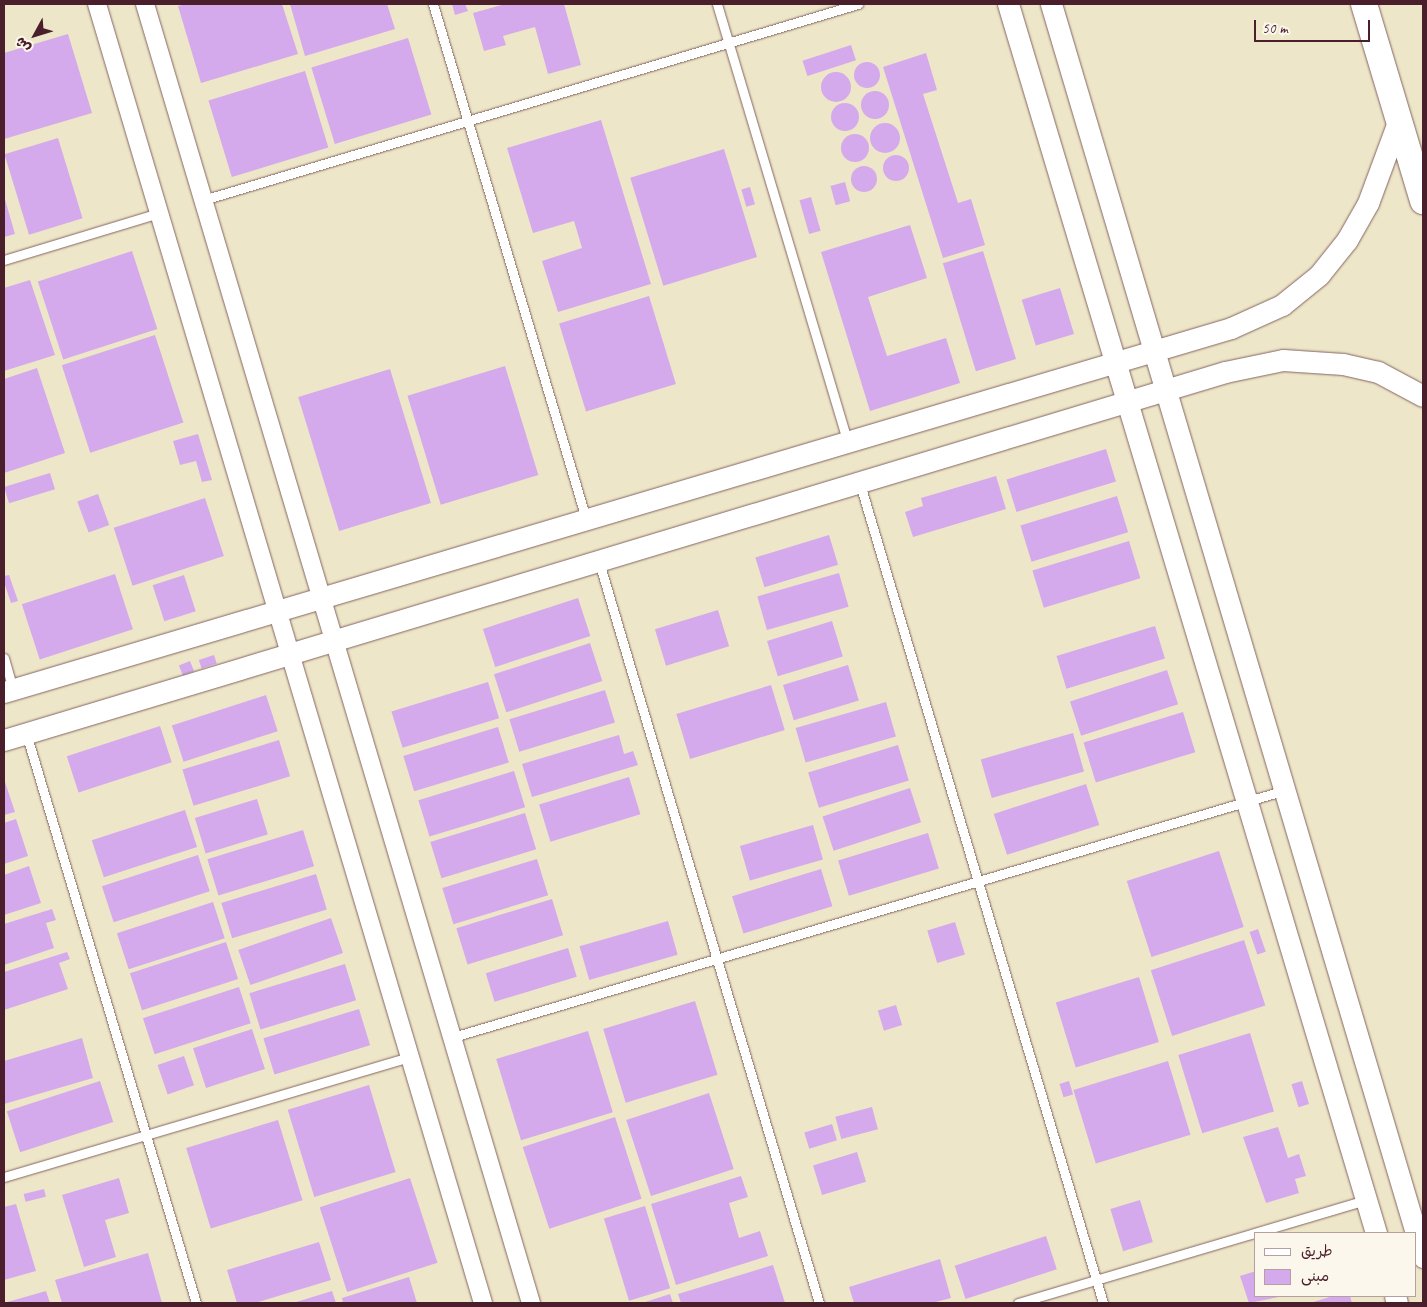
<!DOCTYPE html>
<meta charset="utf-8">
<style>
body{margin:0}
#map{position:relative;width:1427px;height:1307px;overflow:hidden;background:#eee6c8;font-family:Caveat,"Playpen Sans Arabic",sans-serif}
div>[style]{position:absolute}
.building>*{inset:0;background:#d4aaec;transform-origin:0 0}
.round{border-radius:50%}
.roads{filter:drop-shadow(0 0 1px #836562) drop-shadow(0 0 1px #836562)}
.service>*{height:9px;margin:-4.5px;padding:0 4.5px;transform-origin:4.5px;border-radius:4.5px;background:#fff}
.minor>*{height:18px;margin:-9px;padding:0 9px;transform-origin:9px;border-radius:9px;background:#fff}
.tertiary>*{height:21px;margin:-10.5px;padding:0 10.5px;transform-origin:10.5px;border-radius:10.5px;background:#fff}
.primary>*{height:26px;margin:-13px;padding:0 13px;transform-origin:13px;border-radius:13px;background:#fff}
span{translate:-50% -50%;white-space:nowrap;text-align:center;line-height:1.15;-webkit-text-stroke:4px #fbf7ec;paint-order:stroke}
.frame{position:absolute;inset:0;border:5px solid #4a1f2b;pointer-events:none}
.legend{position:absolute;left:1254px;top:1232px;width:162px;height:65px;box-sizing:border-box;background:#fbf7ec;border:1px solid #b4a19f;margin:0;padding:6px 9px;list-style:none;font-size:15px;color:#4a1f2b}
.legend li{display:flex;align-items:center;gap:10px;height:25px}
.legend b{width:25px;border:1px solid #b4a19f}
.north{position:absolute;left:10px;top:10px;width:50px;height:50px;-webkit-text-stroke:4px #fbf7ec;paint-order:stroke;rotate:231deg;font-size:14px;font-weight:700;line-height:20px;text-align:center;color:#4a1f2b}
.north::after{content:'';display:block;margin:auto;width:18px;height:22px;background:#4a1f2b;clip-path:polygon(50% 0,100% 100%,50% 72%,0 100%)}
.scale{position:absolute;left:1254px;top:20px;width:116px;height:22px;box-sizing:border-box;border:2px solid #4a1f2b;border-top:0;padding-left:6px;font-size:15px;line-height:18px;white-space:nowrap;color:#4a1f2b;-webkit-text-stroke:4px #fbf7ec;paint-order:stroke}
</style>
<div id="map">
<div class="building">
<i style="clip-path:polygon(186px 4px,282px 4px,298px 54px,201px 83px,178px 6px)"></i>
<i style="clip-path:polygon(290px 4px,387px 4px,395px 29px,305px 56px)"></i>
<i style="clip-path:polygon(452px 4px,465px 4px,468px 11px,455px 15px)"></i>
<i style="clip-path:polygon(505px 4px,564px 4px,581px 65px,548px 74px,535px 27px,503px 36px,506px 45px,484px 51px,473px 13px)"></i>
<i style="clip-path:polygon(68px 34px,92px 113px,4px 139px,4px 53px)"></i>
<i style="left:408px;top:38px;width:80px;height:101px;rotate:73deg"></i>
<i style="left:851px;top:45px;width:16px;height:51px;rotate:72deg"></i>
<i style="clip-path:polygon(926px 53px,937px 90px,923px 94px,958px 203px,971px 199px,985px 245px,943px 258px,883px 67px)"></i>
<i class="round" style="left:854px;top:62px;width:26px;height:26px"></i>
<i style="left:305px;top:71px;width:80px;height:101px;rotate:73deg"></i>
<i class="round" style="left:821px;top:72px;width:30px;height:30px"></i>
<i class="round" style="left:861px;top:91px;width:28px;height:28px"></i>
<i class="round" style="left:831px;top:103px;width:28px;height:28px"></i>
<i style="clip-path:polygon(601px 120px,651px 284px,558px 312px,542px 261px,582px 248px,574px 221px,533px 233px,507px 148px)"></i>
<i class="round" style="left:870px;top:123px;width:30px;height:30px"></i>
<i class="round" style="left:841px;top:134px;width:28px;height:28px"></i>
<i style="left:58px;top:138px;width:84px;height:56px;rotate:73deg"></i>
<i style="left:724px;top:149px;width:113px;height:98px;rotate:73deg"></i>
<i class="round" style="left:883px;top:155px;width:26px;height:26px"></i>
<i class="round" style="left:851px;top:166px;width:26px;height:26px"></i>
<i style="left:845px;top:182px;width:20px;height:15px;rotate:75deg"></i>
<i style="left:750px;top:187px;width:18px;height:9px;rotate:74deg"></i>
<i style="clip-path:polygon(4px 196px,15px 234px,4px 237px)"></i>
<i style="left:811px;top:197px;width:35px;height:12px;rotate:74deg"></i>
<i style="clip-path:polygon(910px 225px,927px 278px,868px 297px,887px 356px,946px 338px,960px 383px,870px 411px,821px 252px)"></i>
<i style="left:132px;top:251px;width:82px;height:99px;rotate:72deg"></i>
<i style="left:983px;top:251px;width:113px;height:42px;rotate:73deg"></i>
<i style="clip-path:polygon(30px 280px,55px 355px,4px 371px,4px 288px)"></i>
<i style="left:1060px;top:288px;width:48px;height:40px;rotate:73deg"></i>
<i style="left:649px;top:296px;width:92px;height:94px;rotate:73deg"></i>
<i style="left:155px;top:335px;width:92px;height:98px;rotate:72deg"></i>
<i style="left:505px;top:366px;width:114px;height:102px;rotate:73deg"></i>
<i style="clip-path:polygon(37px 368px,65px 453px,4px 473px,4px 379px)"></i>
<i style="left:390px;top:369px;width:140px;height:96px;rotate:73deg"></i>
<i style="clip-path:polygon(198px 434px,212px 480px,202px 482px,196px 461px,180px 465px,173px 441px)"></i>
<i style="left:1106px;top:449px;width:34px;height:104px;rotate:73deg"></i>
<i style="left:50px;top:473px;width:17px;height:48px;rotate:73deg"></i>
<i style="clip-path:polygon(996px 476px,1006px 509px,913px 537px,905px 512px,923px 506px,921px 498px)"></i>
<i style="left:98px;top:494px;width:33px;height:22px;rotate:70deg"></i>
<i style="left:1117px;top:496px;width:38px;height:101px;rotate:73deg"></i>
<i style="left:205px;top:498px;width:61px;height:96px;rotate:72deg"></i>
<i style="left:829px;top:535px;width:31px;height:77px;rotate:73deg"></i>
<i style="left:1129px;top:541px;width:39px;height:101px;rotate:73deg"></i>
<i style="left:839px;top:573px;width:35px;height:85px;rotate:74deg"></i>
<i style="left:115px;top:574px;width:58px;height:98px;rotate:72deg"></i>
<i style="clip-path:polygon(9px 575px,18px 601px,11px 603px,4px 582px,4px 576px)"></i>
<i style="left:184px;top:575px;width:38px;height:33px;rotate:72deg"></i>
<i style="left:578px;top:598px;width:40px;height:100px;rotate:72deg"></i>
<i style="left:718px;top:610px;width:38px;height:66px;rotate:73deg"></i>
<i style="left:832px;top:621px;width:37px;height:68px;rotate:73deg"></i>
<i style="left:1155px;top:626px;width:34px;height:103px;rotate:73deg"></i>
<i style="left:590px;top:643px;width:40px;height:101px;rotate:72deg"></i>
<i style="left:214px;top:655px;width:9px;height:16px;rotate:72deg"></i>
<i style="left:190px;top:661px;width:11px;height:12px;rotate:68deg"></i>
<i style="left:848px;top:665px;width:37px;height:68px;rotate:73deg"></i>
<i style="left:1167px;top:670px;width:36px;height:102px;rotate:72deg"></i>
<i style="left:488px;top:682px;width:38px;height:101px;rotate:73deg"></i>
<i style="left:771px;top:685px;width:47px;height:99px;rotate:73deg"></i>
<i style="left:605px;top:690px;width:34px;height:100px;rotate:73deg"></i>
<i style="left:266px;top:695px;width:38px;height:99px;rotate:72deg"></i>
<i style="left:886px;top:702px;width:36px;height:94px;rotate:74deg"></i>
<i style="left:1183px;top:712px;width:42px;height:104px;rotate:73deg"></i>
<i style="left:160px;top:726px;width:38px;height:98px;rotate:72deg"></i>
<i style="left:498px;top:727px;width:37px;height:99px;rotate:73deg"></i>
<i style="left:1073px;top:733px;width:40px;height:96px;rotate:74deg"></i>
<i style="clip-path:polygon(619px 735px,624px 754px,633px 751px,638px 765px,532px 797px,522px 764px)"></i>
<i style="left:279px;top:740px;width:38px;height:101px;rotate:73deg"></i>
<i style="left:898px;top:745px;width:37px;height:94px;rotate:73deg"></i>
<i style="left:514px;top:771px;width:38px;height:100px;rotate:73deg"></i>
<i style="left:629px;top:777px;width:39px;height:94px;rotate:73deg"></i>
<i style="clip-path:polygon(4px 779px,15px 812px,4px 815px)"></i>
<i style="left:1086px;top:784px;width:43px;height:97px;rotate:72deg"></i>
<i style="left:910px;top:788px;width:36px;height:92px;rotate:72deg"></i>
<i style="left:257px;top:799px;width:37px;height:65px;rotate:73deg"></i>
<i style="left:185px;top:810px;width:39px;height:98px;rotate:72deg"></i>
<i style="left:525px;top:813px;width:38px;height:99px;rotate:73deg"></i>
<i style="clip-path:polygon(16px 819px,28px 856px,4px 864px,4px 823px)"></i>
<i style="left:813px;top:825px;width:36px;height:76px;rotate:74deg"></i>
<i style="left:303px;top:830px;width:38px;height:100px;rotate:73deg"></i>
<i style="left:928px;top:833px;width:37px;height:94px;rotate:73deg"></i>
<i style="left:1219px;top:851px;width:80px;height:97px;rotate:72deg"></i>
<i style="left:198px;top:855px;width:38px;height:101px;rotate:72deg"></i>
<i style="left:537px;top:859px;width:38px;height:99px;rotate:73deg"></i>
<i style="clip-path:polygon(29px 866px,41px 903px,4px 915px,4px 875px)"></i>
<i style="left:821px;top:869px;width:39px;height:93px;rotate:73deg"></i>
<i style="left:316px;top:874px;width:37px;height:99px;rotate:73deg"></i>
<i style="left:552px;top:899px;width:38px;height:100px;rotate:73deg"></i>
<i style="left:213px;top:902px;width:38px;height:101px;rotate:72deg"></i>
<i style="clip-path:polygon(52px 909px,56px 920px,46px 923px,54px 948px,4px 965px,4px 924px)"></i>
<i style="left:331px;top:918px;width:37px;height:98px;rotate:71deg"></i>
<i style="left:668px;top:921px;width:35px;height:92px;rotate:74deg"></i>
<i style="left:955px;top:922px;width:34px;height:29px;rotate:73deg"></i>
<i style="left:1258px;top:929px;width:24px;height:9px;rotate:71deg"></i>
<i style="left:1244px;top:940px;width:69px;height:98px;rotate:72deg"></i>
<i style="left:226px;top:942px;width:39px;height:101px;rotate:72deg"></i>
<i style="left:568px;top:948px;width:30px;height:86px;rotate:73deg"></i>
<i style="clip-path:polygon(67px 952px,70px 959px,59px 963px,68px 989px,4px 1010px,4px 972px)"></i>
<i style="left:345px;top:964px;width:38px;height:100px;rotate:73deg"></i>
<i style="left:1139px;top:977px;width:68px;height:87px;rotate:73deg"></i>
<i style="left:239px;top:987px;width:38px;height:101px;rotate:72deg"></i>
<i style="left:695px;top:1001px;width:77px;height:96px;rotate:73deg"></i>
<i style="left:896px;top:1005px;width:21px;height:19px;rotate:73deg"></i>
<i style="left:359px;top:1009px;width:38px;height:100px;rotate:73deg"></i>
<i style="left:252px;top:1029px;width:42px;height:62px;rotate:72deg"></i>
<i style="left:588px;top:1031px;width:85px;height:96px;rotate:73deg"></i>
<i style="left:1250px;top:1033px;width:82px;height:75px;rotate:73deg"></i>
<i style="clip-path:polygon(82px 1038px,93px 1078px,4px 1104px,4px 1061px)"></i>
<i style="left:184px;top:1056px;width:31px;height:28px;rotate:71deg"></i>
<i style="left:1168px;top:1061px;width:77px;height:99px;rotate:73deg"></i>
<i style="left:100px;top:1081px;width:43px;height:98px;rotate:72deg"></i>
<i style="left:1069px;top:1081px;width:14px;height:10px;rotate:73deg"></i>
<i style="left:1302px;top:1081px;width:24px;height:11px;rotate:73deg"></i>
<i style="left:369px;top:1085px;width:91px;height:85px;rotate:73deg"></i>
<i style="left:709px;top:1093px;width:80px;height:87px;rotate:72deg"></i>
<i style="left:872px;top:1107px;width:23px;height:38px;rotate:75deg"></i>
<i style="left:615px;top:1117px;width:86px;height:97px;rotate:72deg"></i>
<i style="left:278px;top:1120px;width:84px;height:96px;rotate:73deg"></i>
<i style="left:832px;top:1124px;width:17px;height:29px;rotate:73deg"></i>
<i style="clip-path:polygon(1278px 1127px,1288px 1158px,1299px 1154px,1306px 1176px,1295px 1179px,1299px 1193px,1266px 1203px,1243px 1137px)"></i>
<i style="left:857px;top:1152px;width:31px;height:46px;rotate:73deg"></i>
<i style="clip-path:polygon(741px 1176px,748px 1197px,729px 1203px,739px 1238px,760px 1231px,768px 1256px,676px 1285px,651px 1204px)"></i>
<i style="clip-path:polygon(119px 1178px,129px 1213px,105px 1220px,116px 1257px,84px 1267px,62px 1195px)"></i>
<i style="left:410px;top:1178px;width:89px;height:95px;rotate:72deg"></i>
<i style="left:44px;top:1189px;width:8px;height:21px;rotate:76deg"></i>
<i style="left:1140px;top:1200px;width:44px;height:31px;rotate:73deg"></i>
<i style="clip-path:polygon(16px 1204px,36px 1271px,4px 1280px,4px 1207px)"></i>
<i style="left:645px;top:1206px;width:86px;height:43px;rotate:73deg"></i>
<i style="left:1046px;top:1236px;width:35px;height:96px;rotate:72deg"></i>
<i style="clip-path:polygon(319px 1242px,331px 1280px,255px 1303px,237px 1303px,227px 1270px)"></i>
<i style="clip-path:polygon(148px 1253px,162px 1303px,62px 1303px,55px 1280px)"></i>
<i style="clip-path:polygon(940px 1259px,951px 1298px,932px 1303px,854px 1303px,849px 1287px)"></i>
<i style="clip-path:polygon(773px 1265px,785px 1303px,681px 1303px,678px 1294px)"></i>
<i style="clip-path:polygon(1256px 1271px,1256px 1296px,1284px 1296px,1249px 1303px,1240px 1276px)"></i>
<i style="clip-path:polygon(409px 1277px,417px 1303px,343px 1303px,342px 1298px)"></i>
<i style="clip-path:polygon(46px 1291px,50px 1303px,4px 1303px)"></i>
<i style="clip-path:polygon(332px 1291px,336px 1303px,293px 1303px)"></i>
<i style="clip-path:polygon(670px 1294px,673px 1303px,642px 1303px)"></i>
<i style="clip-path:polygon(1333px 1296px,1350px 1296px,1352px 1303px,1310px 1303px)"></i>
</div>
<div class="roads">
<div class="service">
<i style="left:433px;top:4px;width:537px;rotate:73.45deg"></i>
<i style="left:717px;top:4px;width:456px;rotate:73.4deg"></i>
<i style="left:203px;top:200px;width:684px;rotate:-16.66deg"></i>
<i style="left:4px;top:260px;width:162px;rotate:-16.9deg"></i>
<i style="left:860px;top:484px;width:854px;rotate:73.47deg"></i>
<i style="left:599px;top:562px;width:773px;rotate:73.46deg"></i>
<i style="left:4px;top:658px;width:32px;rotate:74deg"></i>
<i style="left:26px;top:733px;width:595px;rotate:73.39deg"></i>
<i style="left:453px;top:1037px;width:868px;rotate:-16.53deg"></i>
<i style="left:4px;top:1177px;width:423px;rotate:-16.5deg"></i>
<i style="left:1018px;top:1303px;width:363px;rotate:-16.5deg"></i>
</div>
<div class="minor">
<i style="left:97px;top:4px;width:1355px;rotate:73.45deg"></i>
<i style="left:145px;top:4px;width:1355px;rotate:73.45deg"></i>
</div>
<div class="tertiary">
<i style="left:1008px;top:4px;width:1283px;rotate:73.33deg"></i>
<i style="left:1051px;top:4px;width:1307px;rotate:73.46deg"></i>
<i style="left:4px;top:692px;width:1280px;rotate:-16.52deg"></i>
<i style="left:1231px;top:328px;width:56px;rotate:-24.3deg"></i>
<i style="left:1282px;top:305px;width:48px;rotate:-39deg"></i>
<i style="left:1319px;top:275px;width:45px;rotate:-51.3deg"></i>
<i style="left:1347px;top:240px;width:43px;rotate:-60.4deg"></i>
<i style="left:1368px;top:203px;width:90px;rotate:-69.7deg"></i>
<i style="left:4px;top:740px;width:1275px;rotate:-16.77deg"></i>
<i style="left:1225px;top:372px;width:59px;rotate:-11.7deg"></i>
<i style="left:1283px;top:360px;width:60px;rotate:3.8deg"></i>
<i style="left:1343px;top:364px;width:36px;rotate:13deg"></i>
<i style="left:1378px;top:372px;width:51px;rotate:28.1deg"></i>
<i style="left:1395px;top:1296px;width:7px;rotate:74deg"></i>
</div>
<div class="primary">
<i style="left:1364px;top:4px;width:206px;rotate:73.3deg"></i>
</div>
</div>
<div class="frame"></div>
<ul class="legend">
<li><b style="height:6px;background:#fff"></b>طريق</li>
<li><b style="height:14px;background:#d4aaec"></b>مبنى</li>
</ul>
<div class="north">ش</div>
<div class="scale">50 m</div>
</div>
